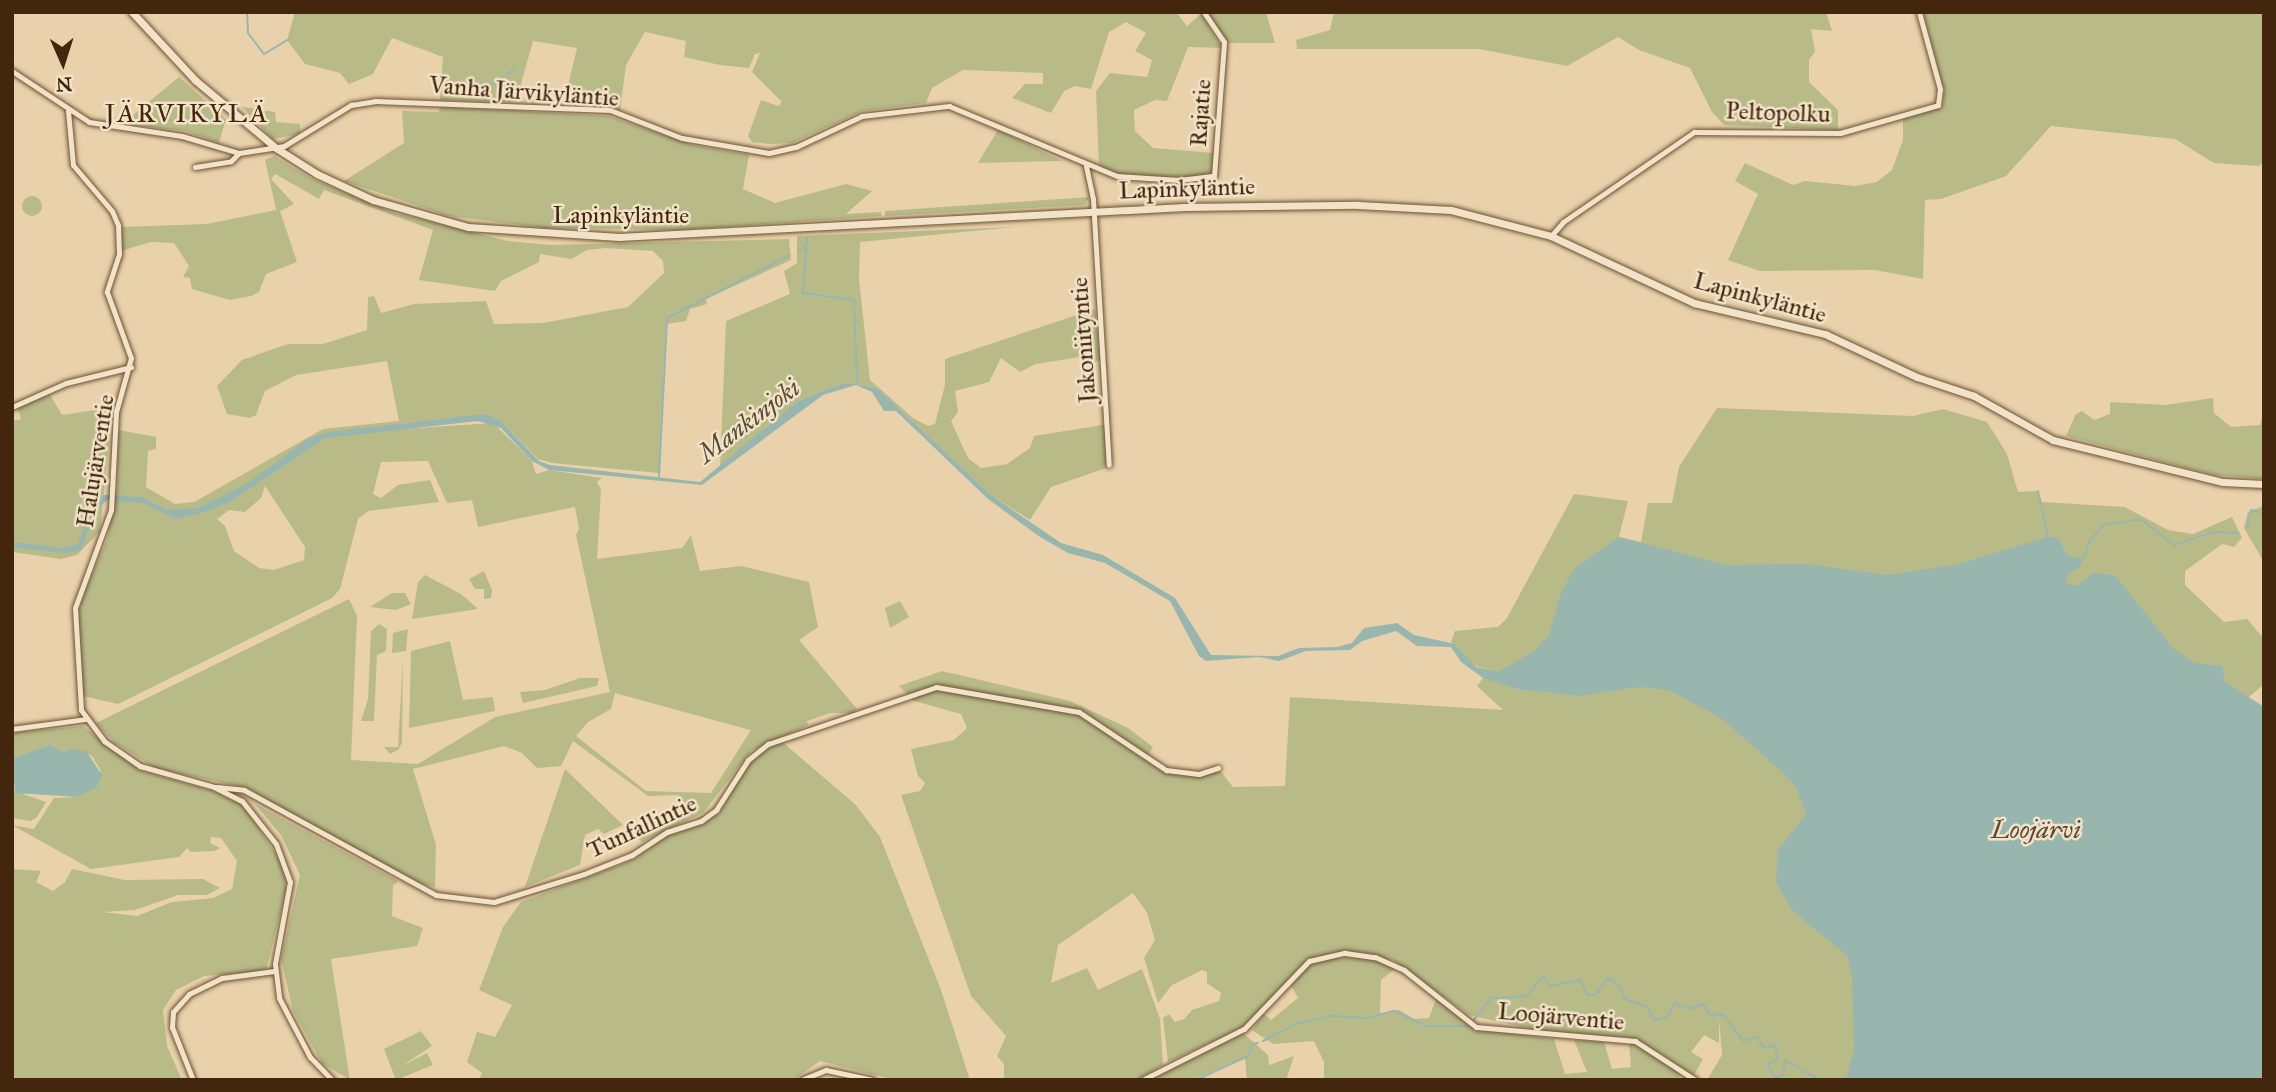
<!DOCTYPE html>
<meta charset="utf-8">
<style>
body{margin:0}
#map{position:relative;width:2276px;height:1092px;overflow:hidden;background:#e9d2ab;font-family:"IM FELL Great Primer",serif}
div>[style]{position:absolute}
.green>*{inset:0;background:#b8bb88}
.round{border-radius:50%}
.water>*{inset:0;background:#98b6ae}
.stream>*{height:2px;margin:-1px;padding:0 1px;transform-origin:1px;border-radius:1px;background:#98b6ae}
.roads{filter:drop-shadow(0 0 2px #6c5134) drop-shadow(0 0 2px #6c5134)}
.street>*{height:5px;margin:-2.5px;padding:0 2.5px;transform-origin:2.5px;border-radius:2.5px;background:#f1e2c8}
.secondary>*{height:7px;margin:-3.5px;padding:0 3.5px;transform-origin:3.5px;border-radius:3.5px;background:#f1e2c8}
span{translate:-50% -50%;white-space:nowrap;text-align:center;line-height:1.15;-webkit-text-stroke:5px #f1e2c8;paint-order:stroke}
.street-label{font-size:24px;color:#42260d}
.neighbourhood-label{font-size:26px;color:#42260d;letter-spacing:2px}
.water-label{font-size:26px;color:#584a35;font-style:italic}
.frame{position:absolute;inset:0;border:14px solid #42260d;pointer-events:none}
.north{position:absolute;left:28px;top:28px;width:70px;height:70px;-webkit-text-stroke:5px #f1e2c8;paint-order:stroke;rotate:177deg;font-size:19px;font-weight:700;line-height:28px;text-align:center;color:#42260d}
.north::after{content:'';display:block;margin:auto;width:24px;height:32px;background:#42260d;clip-path:polygon(50% 0,100% 100%,50% 72%,0 100%)}
</style>
<div id="map">
<div class="green">
<i style="clip-path:polygon(295px 12px,1176px 12px,1187px 26px,1201px 14px,1222px 48px,1188px 47px,1167px 101px,1155px 100px,1134px 110px,1135px 131px,1153px 148px,1214px 153px,1213px 170px,1207px 175px,1167px 178px,1117px 174px,1099px 167px,1096px 91px,1110px 73px,1147px 77px,1152px 60px,1135px 51px,1146px 33px,1126px 22px,1109px 32px,1091px 89px,1075px 86px,1064px 91px,1051px 113px,1012px 98px,1025px 84px,1043px 84px,1043px 73px,963px 70px,932px 88px,926px 103px,862px 111px,792px 143px,769px 144px,752px 142px,748px 136px,761px 100px,778px 106px,782px 102px,752px 72px,760px 53px,755px 54px,749px 68px,720px 65px,684px 57px,686px 41px,645px 32px,626px 65px,620px 111px,564px 103px,577px 48px,533px 41px,516px 102px,440px 100px,443px 57px,392px 38px,373px 74px,349px 84px,340px 73px,305px 64px,287px 40px)"></i>
<i style="clip-path:polygon(1206px 12px,1266px 12px,1275px 43px,1227px 43px)"></i>
<i style="clip-path:polygon(1334px 12px,1826px 12px,1832px 31px,1811px 29px,1815px 52px,1809px 60px,1809px 82px,1838px 110px,1838px 130px,1724px 125px,1712px 112px,1690px 68px,1639px 50px,1618px 37px,1567px 66px,1479px 49px,1297px 49px,1296px 40px,1330px 30px)"></i>
<i style="clip-path:polygon(1923px 12px,2264px 12px,2264px 162px,2259px 166px,2214px 163px,2175px 139px,2051px 126px,2006px 176px,1941px 199px,1925px 200px,1923px 279px,1875px 270px,1760px 271px,1728px 260px,1758px 194px,1735px 181px,1745px 163px,1793px 185px,1805px 181px,1855px 186px,1877px 182px,1892px 170px,1903px 140px,1903px 118px,1943px 105px,1944px 90px)"></i>
<i style="clip-path:polygon(179px 77px,226px 119px,219px 143px,186px 131px,122px 124px)"></i>
<i style="clip-path:polygon(242px 107px,275px 112px,276px 122px,300px 124px,300px 134px,273px 139px)"></i>
<i style="clip-path:polygon(440px 107px,609px 116px,693px 145px,749px 155px,743px 189px,775px 203px,846px 184px,872px 191px,846px 214px,881px 212px,881px 216px,677px 230px,547px 228px,449px 216px,344px 181px,404px 143px,402px 111px,439px 112px)"></i>
<i style="clip-path:polygon(998px 130px,1062px 161px,978px 163px)"></i>
<i style="clip-path:polygon(evenodd,274px 156px,312px 179px,395px 213px,508px 241px,550px 245px,789px 239px,791px 260px,706px 299px,707px 304px,690px 309px,686px 321px,666px 324px,659px 473px,552px 463px,538px 459px,500px 420px,485px 415px,401px 424px,402px 429px,493px 423px,532px 461px,536px 474px,549px 470px,602px 478px,597px 482px,601px 490px,597px 559px,682px 548px,691px 535px,700px 571px,741px 566px,809px 582px,818px 627px,799px 640px,857px 709px,854px 713px,830px 713px,807px 721px,808px 725px,751px 751px,703px 813px,642px 842px,632px 832px,684px 815px,683px 800px,678px 795px,648px 796px,573px 741px,561px 766px,537px 768px,522px 753px,504px 746px,413px 769px,436px 845px,435px 887px,418px 883px,247px 788px,155px 768px,115px 743px,96px 723px,349px 599px,357px 616px,351px 760px,418px 764px,495px 717px,610px 692px,576px 535px,579px 529px,575px 507px,478px 527px,472px 500px,447px 503px,428px 461px,381px 462px,373px 494px,381px 498px,398px 485px,430px 480px,439px 502px,368px 511px,358px 519px,340px 589px,332px 598px,118px 704px,83px 696px,77px 624px,81px 600px,107px 540px,117px 491px,119px 430px,156px 437px,156px 449px,148px 451px,146px 487px,175px 504px,194px 502px,323px 429px,399px 421px,387px 361px,296px 375px,265px 391px,256px 415px,250px 418px,227px 414px,217px 386px,242px 360px,288px 344px,323px 344px,367px 330px,368px 297px,374px 296px,381px 313px,414px 304px,486px 301px,494px 324px,543px 323px,628px 307px,664px 273px,663px 261px,653px 251px,606px 248px,587px 250px,571px 259px,540px 254px,539px 262px,501px 281px,495px 291px,419px 280px,433px 230px,324px 190px,319px 199px,275px 174px,271px 179px,294px 204px,280px 211px,297px 262px,266px 274px,259px 292px,251px 296px,230px 300px,192px 289px,190px 278px,183px 277px,189px 266px,174px 243px,151px 242px,121px 251px,122px 227px,207px 224px,276px 210px,265px 160px,274px 156px,265px 486px,305px 547px,304px 560px,274px 570px,259px 568px,234px 551px,225px 526px,217px 519px,229px 510px,245px 512px,261px 498px,265px 486px,274px 156px,615px 693px,750px 730px,751px 730px,711px 793px,646px 791px,576px 736px,588px 722px,611px 709px,615px 693px)"></i>
<i class="round" style="left:22px;top:196px;width:20px;height:20px"></i>
<i style="clip-path:polygon(1089px 197px,1085px 205px,885px 216px,885px 211px)"></i>
<i style="clip-path:polygon(1015px 227px,860px 242px,859px 279px,870px 380px,913px 418px,928px 426px,935px 424px,945px 385px,945px 359px,1095px 309px,1100px 361px,1085px 362px,1080px 357px,1036px 364px,1020px 372px,1001px 358px,989px 382px,955px 391px,958px 412px,951px 421px,968px 458px,981px 468px,1007px 464px,1030px 448px,1034px 436px,1109px 424px,1112px 466px,1051px 487px,1030px 520px,991px 495px,877px 388px,846px 382px,798px 401px,720px 468px,726px 321px,790px 294px,784px 271px,797px 263px,797px 236px)"></i>
<i style="clip-path:polygon(49px 393px,62px 415px,108px 408px,112px 413px,100px 531px,77px 555px,61px 559px,12px 552px,12px 421px,21px 419px,18px 408px)"></i>
<i style="clip-path:polygon(2213px 398px,2214px 413px,2231px 427px,2260px 425px,2264px 412px,2264px 479px,2215px 475px,2066px 436px,2076px 414px,2082px 411px,2094px 420px,2110px 414px,2110px 402px,2165px 405px)"></i>
<i style="clip-path:polygon(1717px 408px,1913px 416px,1943px 409px,1987px 422px,2007px 454px,2018px 492px,2038px 491px,2042px 502px,2125px 507px,2168px 530px,2193px 534px,2232px 517px,2242px 538px,2234px 547px,2222px 544px,2185px 571px,2185px 585px,2224px 622px,2247px 619px,2264px 639px,2264px 684px,2248px 698px,1666px 683px,1698px 696px,1819px 784px,1808px 921px,1848px 939px,1887px 1080px,1707px 1080px,1722px 1055px,1719px 1019px,1719px 1043px,1704px 1035px,1691px 1052px,1703px 1059px,1694px 1075px,1642px 1042px,1626px 1037px,1549px 1033px,1469px 1015px,1393px 960px,1345px 950px,1308px 959px,1243px 1027px,1168px 1062px,1163px 1018px,1169px 1014px,1175px 1022px,1184px 1019px,1192px 1010px,1219px 1001px,1221px 993px,1207px 983px,1207px 972px,1202px 970px,1172px 985px,1158px 1003px,1144px 958px,1155px 940px,1147px 913px,1133px 893px,1058px 945px,1051px 983px,1087px 968px,1098px 990px,1142px 969px,1160px 1019px,1163px 1065px,1137px 1080px,1004px 1080px,1004px 1064px,997px 1056px,1006px 1036px,971px 996px,901px 795px,920px 791px,925px 783px,918px 776px,911px 749px,954px 740px,967px 728px,961px 714px,914px 701px,899px 686px,942px 671px,1070px 701px,1128px 728px,1153px 747px,1146px 759px,1162px 769px,1199px 774px,1218px 768px,1233px 787px,1285px 786px,1290px 697px,1503px 710px,1477px 686px,1483px 678px,1498px 681px,1498px 673px,1473px 665px,1451px 642px,1455px 631px,1498px 627px,1507px 618px,1574px 494px,1628px 501px,1619px 537px,1641px 542px,1648px 503px,1672px 503px,1679px 467px)"></i>
<i style="clip-path:polygon(2264px 506px,2264px 562px,2244px 528px,2248px 512px)"></i>
<i style="clip-path:polygon(484px 571px,492px 590px,491px 598px,484px 599px,484px 589px,475px 589px,469px 579px)"></i>
<i style="clip-path:polygon(425px 575px,461px 594px,478px 609px,412px 619px,418px 582px)"></i>
<i style="clip-path:polygon(392px 593px,405px 593px,411px 604px,396px 610px,370px 607px)"></i>
<i style="clip-path:polygon(900px 601px,909px 617px,890px 628px,885px 608px)"></i>
<i style="clip-path:polygon(379px 624px,387px 629px,386px 651px,377px 655px,374px 721px,361px 721px,368px 699px,371px 631px)"></i>
<i style="clip-path:polygon(408px 629px,406px 651px,392px 653px,393px 633px)"></i>
<i style="clip-path:polygon(450px 641px,463px 700px,493px 697px,495px 711px,409px 728px,411px 651px)"></i>
<i style="clip-path:polygon(403px 658px,402px 743px,398px 750px,390px 754px,384px 747px,398px 747px)"></i>
<i style="clip-path:polygon(580px 678px,599px 678px,597px 686px,523px 703px,520px 692px,545px 690px)"></i>
<i style="clip-path:polygon(83px 726px,141px 771px,213px 791px,244px 806px,285px 868px,286px 889px,266px 971px,204px 976px,176px 990px,163px 1010px,167px 1046px,182px 1080px,12px 1080px,12px 869px,41px 871px,36px 882px,53px 891px,65px 882px,72px 869px,125px 880px,203px 879px,220px 888px,207px 895px,178px 895px,135px 910px,103px 912px,137px 916px,172px 902px,213px 898px,232px 889px,237px 861px,221px 838px,211px 837px,210px 843px,220px 848px,214px 851px,191px 852px,187px 848px,179px 857px,91px 869px,12px 825px,34px 829px,54px 798px,78px 797px,101px 771px,92px 756px,73px 748px,64px 753px,49px 745px,12px 758px,12px 733px)"></i>
<i style="clip-path:polygon(781px 741px,855px 804px,880px 837px,941px 990px,970px 1080px,894px 1080px,820px 1061px,793px 1080px,479px 1080px,482px 1073px,467px 1062px,477px 1032px,495px 1037px,512px 1005px,479px 990px,503px 927px,521px 902px,631px 861px,669px 835px,719px 814px,751px 758px)"></i>
<i style="clip-path:polygon(565px 769px,623px 825px,604px 834px,598px 829px,585px 835px,580px 865px,525px 887px)"></i>
<i style="clip-path:polygon(12px 790px,46px 802px,37px 817px,31px 821px,12px 818px)"></i>
<i style="clip-path:polygon(255px 804px,398px 881px,393px 886px,392px 916px,423px 928px,417px 946px,331px 959px,350px 1080px,322px 1063px,293px 1011px,281px 959px,300px 875px,281px 835px)"></i>
<i style="clip-path:polygon(1324px 956px,1373px 959px,1396px 968px,1381px 980px,1380px 1013px,1399px 1010px,1414px 1019px,1429px 1018px,1436px 999px,1473px 1028px,1554px 1039px,1565px 1074px,1587px 1072px,1574px 1040px,1604px 1042px,1612px 1069px,1631px 1067px,1629px 1043px,1639px 1046px,1680px 1073px,1679px 1080px,1324px 1080px,1324px 1062px,1314px 1041px,1273px 1044px,1252px 1030px,1264px 1014px,1271px 1020px,1298px 998px,1290px 984px,1305px 966px)"></i>
<i style="clip-path:polygon(421px 1031px,432px 1046px,402px 1066px,427px 1053px,433px 1065px,396px 1080px,384px 1049px)"></i>
<i style="clip-path:polygon(1243px 1033px,1268px 1055px,1269px 1065px,1294px 1056px,1286px 1080px,1247px 1080px,1245px 1059px,1191px 1080px,1151px 1080px)"></i>
</div>
<div class="water">
<i style="clip-path:polygon(846px 382px,877px 388px,991px 495px,1061px 543px,1103px 555px,1175px 598px,1211px 655px,1278px 656px,1299px 648px,1337px 647px,1352px 643px,1364px 628px,1397px 623px,1414px 635px,1455px 644px,1476px 667px,1498px 672px,1534px 651px,1549px 635px,1561px 592px,1575px 568px,1619px 537px,1726px 565px,1807px 564px,1887px 575px,1955px 565px,2048px 537px,2058px 538px,2067px 555px,2083px 559px,2079px 568px,2068px 573px,2066px 583px,2078px 586px,2092px 573px,2115px 575px,2173px 648px,2194px 663px,2223px 666px,2224px 681px,2264px 707px,2264px 1080px,1846px 1080px,1854px 1049px,1852px 976px,1847px 956px,1792px 910px,1776px 882px,1778px 850px,1806px 814px,1796px 787px,1781px 771px,1721px 718px,1669px 690px,1638px 687px,1581px 696px,1517px 689px,1483px 678px,1461px 662px,1451px 647px,1417px 646px,1396px 631px,1362px 641px,1350px 650px,1306px 651px,1279px 661px,1259px 657px,1206px 661px,1199px 656px,1170px 601px,1105px 563px,1068px 553px,1040px 537px,988px 499px,896px 411px,884px 411px,872px 392px,856px 385px,823px 395px,702px 485px,549px 470px,532px 461px,501px 428px,478px 421px,326px 438px,231px 501px,205px 512px,176px 519px,142px 503px,107px 500px,96px 510px,81px 550px,66px 553px,12px 547px,12px 542px,63px 548px,78px 544px,93px 504px,103px 495px,142px 497px,168px 510px,198px 508px,246px 484px,309px 438px,329px 432px,485px 414px,500px 420px,539px 461px,550px 465px,700px 482px,798px 401px)"></i>
<i style="clip-path:polygon(49px 745px,64px 752px,73px 748px,87px 752px,102px 775px,97px 787px,78px 797px,15px 793px,12px 758px)"></i>
</div>
<div class="stream">
<i style="left:247px;top:12px;width:21px;rotate:87deg"></i>
<i style="left:248px;top:33px;width:26px;rotate:53deg"></i>
<i style="left:264px;top:54px;width:27px;rotate:-31deg"></i>
<i style="left:469px;top:83px;width:21px;rotate:5deg"></i>
<i style="left:490px;top:85px;width:30px;rotate:-33deg"></i>
<i style="left:807px;top:238px;width:55px;rotate:94.2deg"></i>
<i style="left:803px;top:293px;width:51px;rotate:7.8deg"></i>
<i style="left:854px;top:300px;width:82px;rotate:87.9deg"></i>
<i style="left:798px;top:250px;width:8px;rotate:-23deg"></i>
<i style="left:659px;top:477px;width:159px;rotate:-87.1deg"></i>
<i style="left:667px;top:318px;width:138px;rotate:-27.1deg"></i>
<i style="left:2038px;top:491px;width:48px;rotate:78deg"></i>
<i style="left:2247px;top:528px;width:18px;rotate:-77deg"></i>
<i style="left:2251px;top:510px;width:13px;rotate:13deg"></i>
<i style="left:2083px;top:558px;width:18px;rotate:-68deg"></i>
<i style="left:2090px;top:541px;width:21px;rotate:-49deg"></i>
<i style="left:2104px;top:525px;width:30px;rotate:-9deg"></i>
<i style="left:2134px;top:520px;width:8px"></i>
<i style="left:2142px;top:520px;width:41px;rotate:38deg"></i>
<i style="left:2174px;top:545px;width:42px;rotate:-18deg"></i>
<i style="left:2214px;top:532px;width:24px;rotate:2deg"></i>
<i style="left:1474px;top:1020px;width:28px;rotate:-52deg"></i>
<i style="left:1491px;top:998px;width:36px;rotate:-3deg"></i>
<i style="left:1527px;top:996px;width:26px;rotate:-53deg"></i>
<i style="left:1543px;top:975px;width:13px;rotate:58deg"></i>
<i style="left:1550px;top:986px;width:31px;rotate:-11deg"></i>
<i style="left:1580px;top:980px;width:17px;rotate:62deg"></i>
<i style="left:1588px;top:995px;width:7px"></i>
<i style="left:1595px;top:995px;width:21px;rotate:-53deg"></i>
<i style="left:1608px;top:978px;width:14px;rotate:34deg"></i>
<i style="left:1620px;top:986px;width:14px;rotate:69deg"></i>
<i style="left:1625px;top:999px;width:24px;rotate:19deg"></i>
<i style="left:1648px;top:1007px;width:14px;rotate:65deg"></i>
<i style="left:1654px;top:1020px;width:13px;rotate:-13deg"></i>
<i style="left:1667px;top:1017px;width:16px;rotate:-60deg"></i>
<i style="left:1675px;top:1003px;width:14px;rotate:25deg"></i>
<i style="left:1688px;top:1009px;width:16px;rotate:-18deg"></i>
<i style="left:1703px;top:1004px;width:12px;rotate:59deg"></i>
<i style="left:1709px;top:1014px;width:15px;rotate:4deg"></i>
<i style="left:1724px;top:1015px;width:32px;rotate:54deg"></i>
<i style="left:1743px;top:1041px;width:15px;rotate:-16deg"></i>
<i style="left:1757px;top:1037px;width:12px;rotate:59deg"></i>
<i style="left:1763px;top:1047px;width:13px;rotate:-4deg"></i>
<i style="left:1776px;top:1046px;width:14px;rotate:86deg"></i>
<i style="left:1777px;top:1060px;width:11px;rotate:158deg"></i>
<i style="left:1767px;top:1064px;width:16px;rotate:60deg"></i>
<i style="left:1775px;top:1078px;width:9px;rotate:-21deg"></i>
<i style="left:1783px;top:1075px;width:15px;rotate:-82deg"></i>
<i style="left:1785px;top:1060px;width:40px;rotate:29.7deg"></i>
<i style="left:1263px;top:1041px;width:37px;rotate:-27deg"></i>
<i style="left:1296px;top:1024px;width:35px;rotate:-13deg"></i>
<i style="left:1330px;top:1016px;width:37px;rotate:3deg"></i>
<i style="left:1367px;top:1018px;width:28px;rotate:-15deg"></i>
<i style="left:1394px;top:1011px;width:35px;rotate:25deg"></i>
<i style="left:1426px;top:1026px;width:42px"></i>
<i style="left:1196px;top:1080px;width:57px;rotate:-24.8deg"></i>
<i style="left:1248px;top:1056px;width:13px;rotate:-67deg"></i>
<i style="left:1253px;top:1044px;width:5px;rotate:-11deg"></i>
</div>
<div class="roads">
<div class="street">
<i style="left:12px;top:71px;width:92px;rotate:33.5deg"></i>
<i style="left:89px;top:122px;width:94px;rotate:8.6deg"></i>
<i style="left:182px;top:136px;width:59px;rotate:16.6deg"></i>
<i style="left:239px;top:153px;width:46px;rotate:-8.8deg"></i>
<i style="left:284px;top:146px;width:79px;rotate:-31.5deg"></i>
<i style="left:351px;top:105px;width:24px;rotate:-9deg"></i>
<i style="left:375px;top:101px;width:235px;rotate:2.2deg"></i>
<i style="left:610px;top:110px;width:77px;rotate:21.3deg"></i>
<i style="left:682px;top:138px;width:88px;rotate:9.8deg"></i>
<i style="left:769px;top:153px;width:28px;rotate:-13deg"></i>
<i style="left:796px;top:147px;width:73px;rotate:-25.2deg"></i>
<i style="left:862px;top:116px;width:88px;rotate:-6.6deg"></i>
<i style="left:949px;top:106px;width:182px;rotate:22.6deg"></i>
<i style="left:1117px;top:176px;width:62px;rotate:3.7deg"></i>
<i style="left:1179px;top:180px;width:35px;rotate:-7deg"></i>
<i style="left:1214px;top:176px;width:134px;rotate:-85.7deg"></i>
<i style="left:1224px;top:42px;width:36px;rotate:-124deg"></i>
<i style="left:68px;top:111px;width:54px;rotate:84.7deg"></i>
<i style="left:73px;top:165px;width:60px;rotate:49.7deg"></i>
<i style="left:112px;top:211px;width:15px;rotate:67deg"></i>
<i style="left:118px;top:225px;width:29px;rotate:88deg"></i>
<i style="left:119px;top:254px;width:40px;rotate:108deg"></i>
<i style="left:107px;top:292px;width:70px;rotate:70deg"></i>
<i style="left:131px;top:358px;width:56px;rotate:105.5deg"></i>
<i style="left:116px;top:412px;width:98px;rotate:92.9deg"></i>
<i style="left:111px;top:510px;width:104px;rotate:110.2deg"></i>
<i style="left:75px;top:608px;width:102px;rotate:86.6deg"></i>
<i style="left:81px;top:710px;width:39px;rotate:53deg"></i>
<i style="left:104px;top:741px;width:44px;rotate:34.8deg"></i>
<i style="left:140px;top:766px;width:77px;rotate:15.8deg"></i>
<i style="left:214px;top:787px;width:31px;rotate:27deg"></i>
<i style="left:242px;top:801px;width:55px;rotate:51.7deg"></i>
<i style="left:276px;top:844px;width:40px;rotate:69.8deg"></i>
<i style="left:290px;top:882px;width:83px;rotate:100.4deg"></i>
<i style="left:275px;top:964px;width:34px;rotate:83deg"></i>
<i style="left:279px;top:998px;width:67px;rotate:62.3deg"></i>
<i style="left:310px;top:1057px;width:32px;rotate:46deg"></i>
<i style="left:1086px;top:166px;width:34px;rotate:78deg"></i>
<i style="left:1093px;top:199px;width:266px;rotate:86.6deg"></i>
<i style="left:195px;top:167px;width:36px;rotate:-9deg"></i>
<i style="left:231px;top:161px;width:11px;rotate:-45deg"></i>
<i style="left:1551px;top:236px;width:18px;rotate:-49deg"></i>
<i style="left:1563px;top:222px;width:159px;rotate:-34.5deg"></i>
<i style="left:1694px;top:132px;width:146px;rotate:0.4deg"></i>
<i style="left:1840px;top:133px;width:102px;rotate:-15.9deg"></i>
<i style="left:1938px;top:105px;width:16px;rotate:-83deg"></i>
<i style="left:1940px;top:89px;width:80px;rotate:-105.3deg"></i>
<i style="left:12px;top:407px;width:59px;rotate:-24deg"></i>
<i style="left:66px;top:383px;width:67px;rotate:-13.8deg"></i>
<i style="left:12px;top:729px;width:75px;rotate:-7.7deg"></i>
<i style="left:217px;top:787px;width:27px;rotate:6deg"></i>
<i style="left:244px;top:790px;width:219px;rotate:28.7deg"></i>
<i style="left:436px;top:895px;width:58px;rotate:6.9deg"></i>
<i style="left:494px;top:902px;width:94px;rotate:-17.3deg"></i>
<i style="left:584px;top:874px;width:52px;rotate:-21.6deg"></i>
<i style="left:632px;top:855px;width:42px;rotate:-33.3deg"></i>
<i style="left:667px;top:832px;width:36px;rotate:-18deg"></i>
<i style="left:701px;top:821px;width:19px;rotate:-36deg"></i>
<i style="left:716px;top:810px;width:59px;rotate:-57.4deg"></i>
<i style="left:748px;top:760px;width:26px;rotate:-39deg"></i>
<i style="left:768px;top:744px;width:177px;rotate:-18.7deg"></i>
<i style="left:936px;top:687px;width:145px;rotate:9.9deg"></i>
<i style="left:1079px;top:712px;width:105px;rotate:33.7deg"></i>
<i style="left:1166px;top:770px;width:33px;rotate:7deg"></i>
<i style="left:1199px;top:774px;width:20px;rotate:-18deg"></i>
<i style="left:193px;top:1080px;width:57px;rotate:-111.6deg"></i>
<i style="left:172px;top:1027px;width:15px;rotate:-86deg"></i>
<i style="left:173px;top:1012px;width:24px;rotate:-48deg"></i>
<i style="left:189px;top:994px;width:37px;rotate:-26deg"></i>
<i style="left:222px;top:978px;width:53px;rotate:-7.5deg"></i>
<i style="left:801px;top:1080px;width:27px;rotate:-22deg"></i>
<i style="left:826px;top:1070px;width:48px;rotate:12deg"></i>
<i style="left:1142px;top:1080px;width:114px;rotate:-26.6deg"></i>
<i style="left:1244px;top:1029px;width:94px;rotate:-46.3deg"></i>
<i style="left:1309px;top:961px;width:37px;rotate:-13deg"></i>
<i style="left:1345px;top:953px;width:30px;rotate:8deg"></i>
<i style="left:1375px;top:957px;width:32px;rotate:24deg"></i>
<i style="left:1404px;top:970px;width:92px;rotate:38.4deg"></i>
<i style="left:1476px;top:1027px;width:160px;rotate:5deg"></i>
<i style="left:1635px;top:1041px;width:72px;rotate:33deg"></i>
</div>
<div class="secondary">
<i style="left:132px;top:12px;width:93px;rotate:47.2deg"></i>
<i style="left:195px;top:80px;width:106px;rotate:40deg"></i>
<i style="left:276px;top:148px;width:49px;rotate:32.4deg"></i>
<i style="left:317px;top:174px;width:62px;rotate:24.9deg"></i>
<i style="left:373px;top:200px;width:99px;rotate:15.9deg"></i>
<i style="left:468px;top:227px;width:151px;rotate:3.8deg"></i>
<i style="left:619px;top:237px;width:566px;rotate:-3.04deg"></i>
<i style="left:1184px;top:207px;width:174px;rotate:-0.7deg"></i>
<i style="left:1358px;top:205px;width:93px;rotate:3.1deg"></i>
<i style="left:1451px;top:210px;width:103px;rotate:14.6deg"></i>
<i style="left:1551px;top:236px;width:158px;rotate:25.1deg"></i>
<i style="left:1694px;top:303px;width:135px;rotate:13.3deg"></i>
<i style="left:1825px;top:334px;width:102px;rotate:25.1deg"></i>
<i style="left:1917px;top:377px;width:60px;rotate:18.4deg"></i>
<i style="left:1974px;top:396px;width:90px;rotate:29.1deg"></i>
<i style="left:2053px;top:440px;width:175px;rotate:13.9deg"></i>
<i style="left:2223px;top:482px;width:41px;rotate:2.8deg"></i>
</div>
</div>
<div class="street-label">
<span style="left:524px;top:92px;rotate:4deg">Vanha Järvikyläntie</span>
<span style="left:1201px;top:113px;rotate:-86deg">Rajatie</span>
<span style="left:1778px;top:113px;rotate:2deg">Peltopolku</span>
<span style="left:1187px;top:189px;rotate:-2deg">Lapinkyläntie</span>
<span style="left:621px;top:216px">Lapinkyläntie</span>
<span style="left:1760px;top:298px;rotate:15deg">Lapinkyläntie</span>
<span style="left:1084px;top:340px;rotate:-94deg">Jakoniityntie</span>
<span style="left:96px;top:461px;rotate:-81deg">Halujärventie</span>
<span style="left:642px;top:827px;rotate:-25deg">Tunfallintie</span>
<span style="left:1561px;top:1017px;rotate:5deg">Loojärventie</span>
</div>
<div class="neighbourhood-label">
<span style="left:187px;top:114px">JÄRVIKYLÄ</span>
</div>
<div class="water-label">
<span style="left:749px;top:421px;rotate:-37deg">Mankinjoki</span>
<span style="left:2036px;top:830px">Loojärvi</span>
</div>
<div class="frame"></div>
<div class="north">N</div>
</div>
